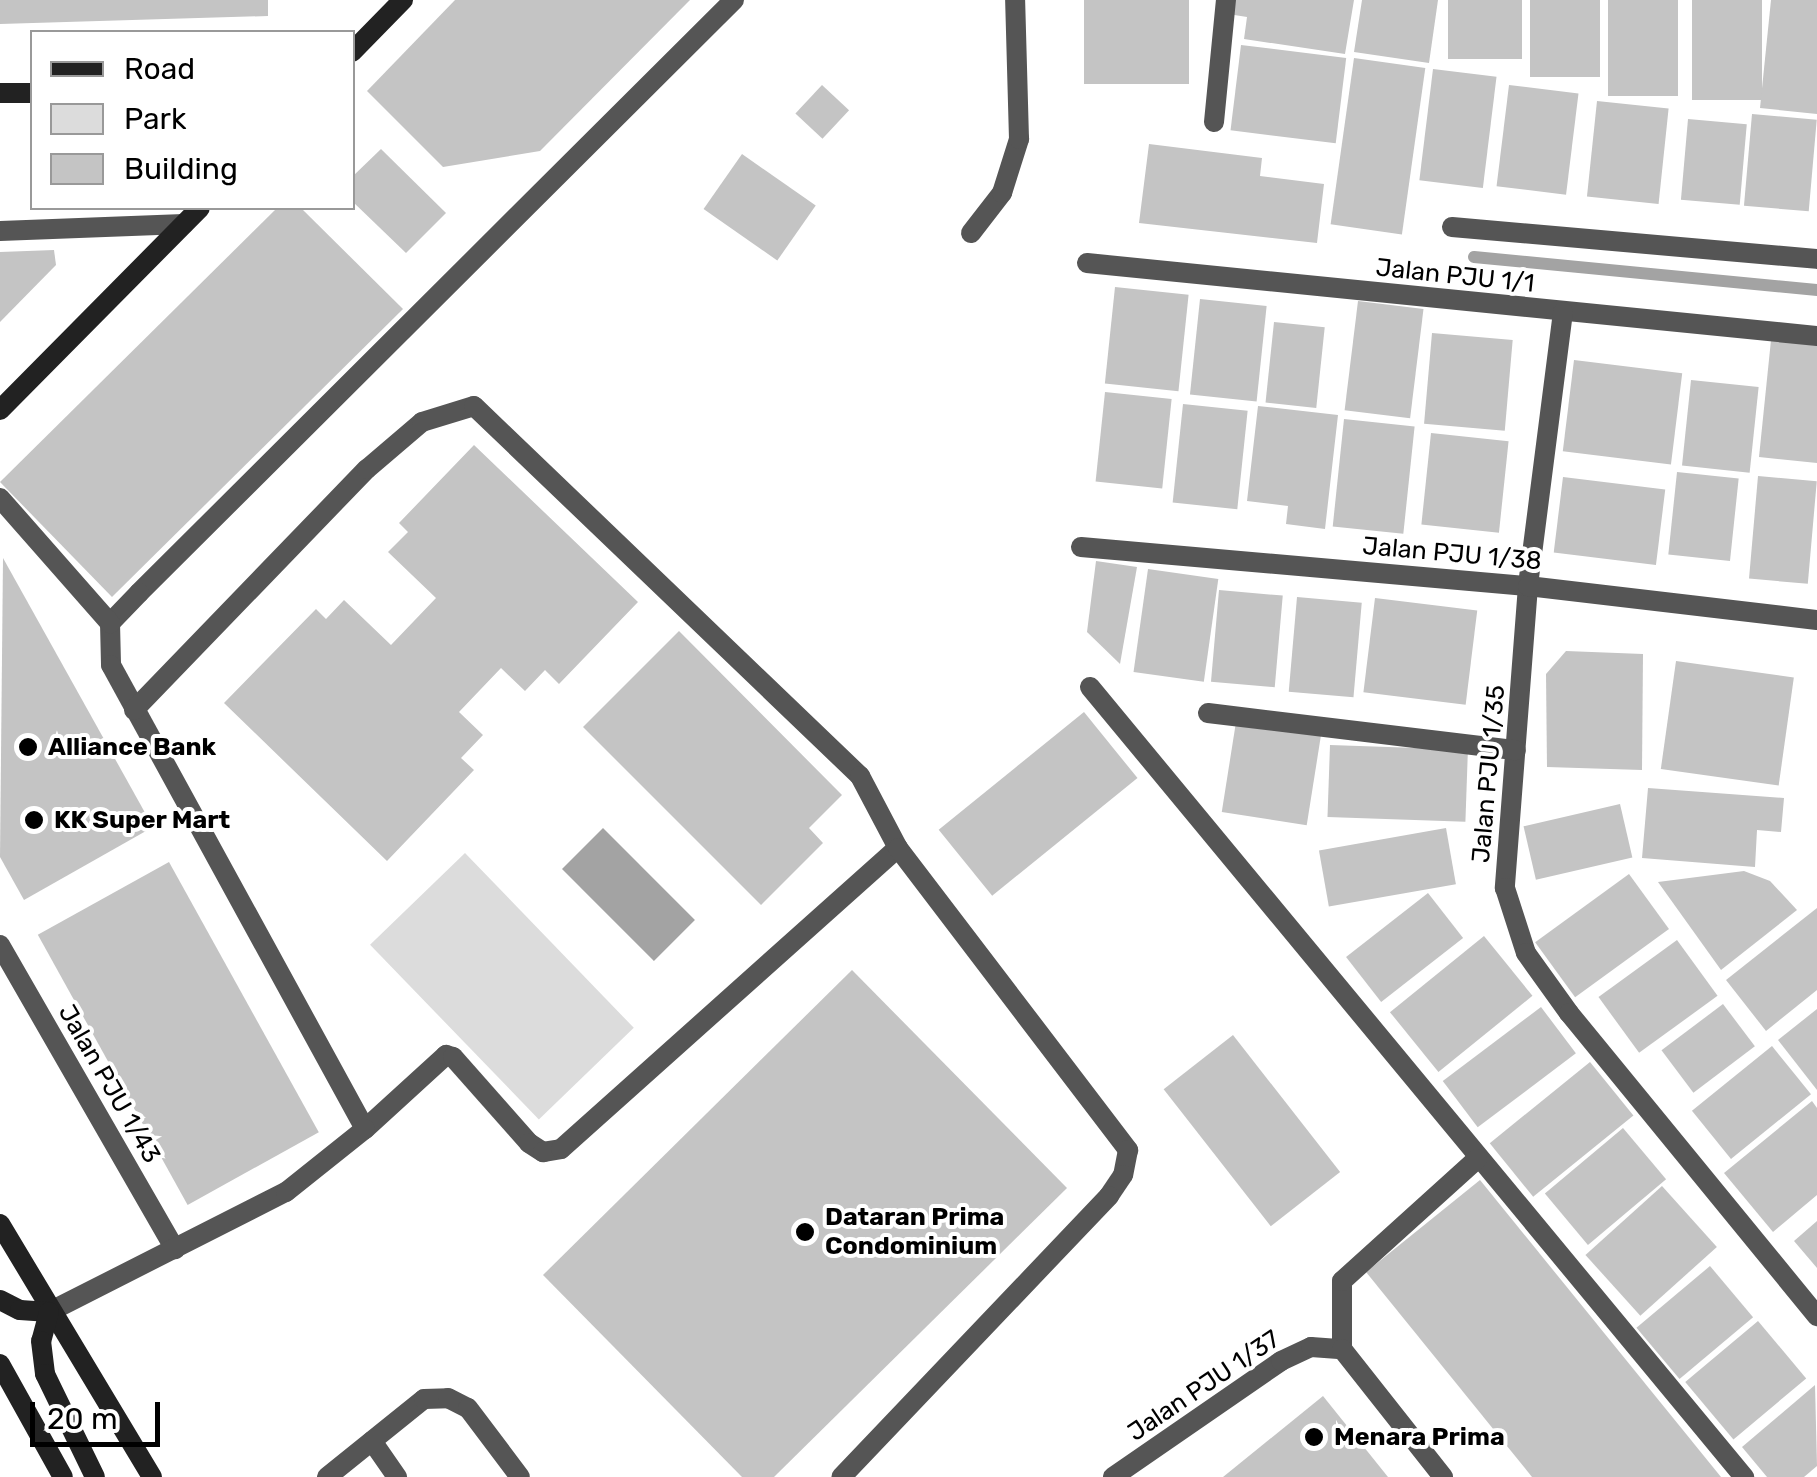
<!DOCTYPE html>
<style>
body{margin:0}
#map{position:relative;width:1817px;height:1477px;overflow:hidden;background:#fff;font-family:Rubik,sans-serif}
div>[style]{position:absolute}
.green>*{inset:0;background:#dcdcdc;transform-origin:0 0}
.water>*{inset:0;background:#a3a3a3;transform-origin:0 0}
.stream>*{height:12px;margin:-6px;padding:0 6px;transform-origin:6px;border-radius:6px;background:#a3a3a3}
.building>*{inset:0;background:#c4c4c4;transform-origin:0 0}
.lane>*{height:20px;margin:-10px;padding:0 10px;transform-origin:10px;border-radius:10px;background:#555}
.street>*{height:20px;margin:-10px;padding:0 10px;transform-origin:10px;border-radius:10px;background:#555}
.secondary>*{height:20px;margin:-10px;padding:0 10px;transform-origin:10px;border-radius:10px;background:#222}
.dots>*{width:28px;height:28px;translate:-50% -50%;box-sizing:border-box;border:5px solid #fff;border-radius:50%}
span{translate:-50% -50%;white-space:nowrap;text-align:center;line-height:1.15;-webkit-text-stroke:8px #fff;paint-order:stroke}
.street-label{font-size:25px;color:#000}
.poi-label{font-size:25px;color:#000;font-weight:700}
.left{translate:0 -50%;text-align:left}
.legend{position:absolute;left:30px;top:30px;width:325px;height:180px;box-sizing:border-box;background:#fff;border:2px solid #999;margin:0;padding:12px 18px;list-style:none;font-size:30px;color:#000}
.legend li{display:flex;align-items:center;gap:20px;height:50px}
.legend b{width:50px;border:2px solid #999}
.scale{position:absolute;left:30px;top:1402px;width:130px;height:45px;box-sizing:border-box;border:5px solid #000;border-top:0;padding-left:12px;font-size:30px;line-height:35px;white-space:nowrap;color:#000;-webkit-text-stroke:8px #fff;paint-order:stroke}
</style>
<div id="map">
<div class="green">
<i style="left:465px;top:853px;width:243px;height:132px;rotate:46deg"></i>
</div>
<div class="water">
<i style="left:603px;top:828px;width:130px;height:58px;rotate:45deg"></i>
</div>
<div class="stream">
<i style="left:1474px;top:257px;width:345px;rotate:5.5deg"></i>
</div>
<div class="building">
<i style="clip-path:polygon(0 0,268px 0,268px 16px,0 24px)"></i>
<i style="clip-path:polygon(455px 0,690px 0,540px 151px,443px 167px,367px 91px)"></i>
<i style="left:1084px;top:0;width:105px;height:84px"></i>
<i style="clip-path:polygon(1230px 0,1354px 0,1345px 54px,1244px 39px,1247px 17px,1228px 14px)"></i>
<i style="clip-path:polygon(1362px 0,1438px 0,1429px 63px,1354px 52px)"></i>
<i style="left:1448px;top:0;width:74px;height:59px"></i>
<i style="left:1530px;top:0;width:70px;height:77px"></i>
<i style="left:1608px;top:0;width:70px;height:96px"></i>
<i style="left:1692px;top:0;width:70px;height:100px"></i>
<i style="clip-path:polygon(1771px 0,1817px 0,1817px 114px,1760px 108px)"></i>
<i style="left:1241px;top:45px;width:106px;height:86px;rotate:7deg"></i>
<i style="left:1354px;top:58px;width:72px;height:168px;rotate:8deg"></i>
<i style="left:1433px;top:69px;width:64px;height:112px;rotate:7deg"></i>
<i style="left:822px;top:85px;width:37px;height:39px;rotate:43deg"></i>
<i style="left:1509px;top:85px;width:70px;height:102px;rotate:7deg"></i>
<i style="left:1597px;top:101px;width:72px;height:96px;rotate:6deg"></i>
<i style="left:1752px;top:114px;width:65px;height:92px;rotate:5deg"></i>
<i style="left:1688px;top:119px;width:59px;height:81px;rotate:5deg"></i>
<i style="clip-path:polygon(1149px 144px,1262px 158px,1260px 176px,1324px 184px,1317px 243px,1139px 223px)"></i>
<i style="clip-path:polygon(381px 149px,446px 213px,406px 253px,352px 201px,352px 177px)"></i>
<i style="left:742px;top:154px;width:90px;height:67px;rotate:35deg"></i>
<i style="clip-path:polygon(277px 208px,301px 208px,403px 309px,112px 597px,0 482px)"></i>
<i style="clip-path:polygon(54px 250px,56px 265px,0 322px,0 252px)"></i>
<i style="left:1115px;top:287px;width:74px;height:97px;rotate:6deg"></i>
<i style="left:1200px;top:299px;width:67px;height:96px;rotate:6deg"></i>
<i style="left:1358px;top:301px;width:66px;height:110px;rotate:7deg"></i>
<i style="left:1274px;top:322px;width:51px;height:81px;rotate:6deg"></i>
<i style="left:1432px;top:333px;width:81px;height:91px;rotate:5deg"></i>
<i style="clip-path:polygon(1771px 340px,1817px 345px,1817px 463px,1759px 457px)"></i>
<i style="left:1574px;top:360px;width:109px;height:92px;rotate:7deg"></i>
<i style="left:1691px;top:380px;width:68px;height:86px;rotate:6deg"></i>
<i style="left:1105px;top:392px;width:67px;height:90px;rotate:6deg"></i>
<i style="left:1183px;top:404px;width:65px;height:99px;rotate:6deg"></i>
<i style="clip-path:polygon(1258px 406px,1338px 415px,1325px 529px,1286px 524px,1288px 506px,1247px 501px)"></i>
<i style="left:1344px;top:419px;width:71px;height:108px;rotate:6deg"></i>
<i style="left:1431px;top:433px;width:78px;height:92px;rotate:6deg"></i>
<i style="clip-path:polygon(474px 445px,638px 602px,559px 684px,545px 670px,525px 691px,501px 668px,459px 712px,483px 735px,461px 758px,474px 770px,387px 861px,224px 703px,316px 609px,326px 619px,344px 600px,391px 645px,436px 598px,388px 552px,408px 532px,399px 523px)"></i>
<i style="left:1677px;top:472px;width:62px;height:83px;rotate:6deg"></i>
<i style="left:1758px;top:476px;width:59px;height:103px;rotate:5deg"></i>
<i style="left:1563px;top:477px;width:103px;height:76px;rotate:7deg"></i>
<i style="clip-path:polygon(3px 558px,153px 827px,24px 900px,0 857px)"></i>
<i style="clip-path:polygon(1096px 561px,1137px 567px,1120px 664px,1087px 632px)"></i>
<i style="left:1148px;top:569px;width:71px;height:104px;rotate:8deg"></i>
<i style="left:1219px;top:590px;width:64px;height:92px;rotate:5deg"></i>
<i style="left:1297px;top:597px;width:65px;height:95px;rotate:5deg"></i>
<i style="left:1375px;top:598px;width:103px;height:95px;rotate:7deg"></i>
<i style="clip-path:polygon(679px 631px,842px 795px,809px 828px,823px 843px,761px 905px,583px 727px)"></i>
<i style="clip-path:polygon(1566px 651px,1643px 654px,1642px 770px,1547px 767px,1546px 674px)"></i>
<i style="left:1676px;top:661px;width:119px;height:109px;rotate:8deg"></i>
<i style="left:1084px;top:712px;width:85px;height:187px;rotate:51deg"></i>
<i style="left:1236px;top:722px;width:86px;height:91px;rotate:9deg"></i>
<i style="left:1330px;top:745px;width:138px;height:72px;rotate:2deg"></i>
<i style="clip-path:polygon(1648px 788px,1784px 798px,1781px 832px,1757px 830px,1755px 867px,1642px 858px)"></i>
<i style="left:1620px;top:804px;width:55px;height:99px;rotate:77deg"></i>
<i style="left:1446px;top:828px;width:57px;height:129px;rotate:80deg"></i>
<i style="left:169px;top:862px;width:309px;height:150px;rotate:61deg"></i>
<i style="clip-path:polygon(1744px 871px,1770px 881px,1797px 910px,1721px 970px,1658px 882px)"></i>
<i style="left:1629px;top:874px;width:68px;height:116px;rotate:54deg"></i>
<i style="left:1428px;top:893px;width:57px;height:104px;rotate:52deg"></i>
<i style="clip-path:polygon(1817px 908px,1817px 990px,1766px 1031px,1726px 980px)"></i>
<i style="left:1484px;top:936px;width:77px;height:121px;rotate:51deg"></i>
<i style="left:1677px;top:940px;width:69px;height:97px;rotate:54deg"></i>
<i style="clip-path:polygon(852px 970px,1067px 1188px,774px 1477px,742px 1477px,543px 1275px)"></i>
<i style="left:1723px;top:1004px;width:53px;height:77px;rotate:53deg"></i>
<i style="left:1541px;top:1007px;width:58px;height:123px;rotate:53deg"></i>
<i style="clip-path:polygon(1817px 1009px,1817px 1090px,1778px 1040px)"></i>
<i style="left:1233px;top:1035px;width:174px;height:88px;rotate:52deg"></i>
<i style="left:1772px;top:1046px;width:62px;height:103px;rotate:51deg"></i>
<i style="left:1590px;top:1062px;width:69px;height:129px;rotate:51deg"></i>
<i style="clip-path:polygon(1812px 1101px,1817px 1108px,1817px 1195px,1773px 1232px,1724px 1173px)"></i>
<i style="left:1623px;top:1128px;width:67px;height:102px;rotate:50deg"></i>
<i style="clip-path:polygon(1480px 1180px,1721px 1477px,1532px 1477px,1366px 1272px)"></i>
<i style="left:1662px;top:1186px;width:82px;height:103px;rotate:48deg"></i>
<i style="clip-path:polygon(1817px 1221px,1817px 1268px,1794px 1241px)"></i>
<i style="left:1710px;top:1266px;width:67px;height:96px;rotate:50deg"></i>
<i style="left:1758px;top:1321px;width:75px;height:95px;rotate:50deg"></i>
<i style="clip-path:polygon(1815px 1385px,1817px 1466px,1804px 1477px,1767px 1477px,1742px 1447px)"></i>
<i style="clip-path:polygon(1323px 1396px,1388px 1477px,1223px 1477px)"></i>
</div>
<div class="lane">
<i style="left:734px;top:0;width:840px;rotate:135.1deg"></i>
<i style="left:139px;top:593px;width:42px;rotate:134deg"></i>
<i style="left:110px;top:623px;width:42px;rotate:88.6deg"></i>
<i style="left:111px;top:665px;width:529px;rotate:61.3deg"></i>
<i style="left:365px;top:1129px;width:110px;rotate:-42.4deg"></i>
<i style="left:446px;top:1055px;width:7px;rotate:16deg"></i>
<i style="left:453px;top:1057px;width:115px;rotate:48.5deg"></i>
<i style="left:529px;top:1143px;width:17px;rotate:33deg"></i>
<i style="left:543px;top:1152px;width:18px;rotate:-9deg"></i>
<i style="left:561px;top:1149px;width:452px;rotate:-41.8deg"></i>
<i style="left:0;top:231px;width:184px;rotate:-2.2deg"></i>
<i style="left:971px;top:233px;width:51px;rotate:-52.2deg"></i>
<i style="left:1002px;top:193px;width:57px;rotate:-72.5deg"></i>
<i style="left:1019px;top:139px;width:139px;rotate:-91.6deg"></i>
<i style="left:0;top:498px;width:167px;rotate:48.7deg"></i>
<i style="left:1090px;top:687px;width:1026px;rotate:50.38deg"></i>
<i style="left:134px;top:710px;width:335px;rotate:-46deg"></i>
<i style="left:367px;top:469px;width:72px;rotate:-40.5deg"></i>
<i style="left:422px;top:422px;width:54px;rotate:-17.1deg"></i>
<i style="left:474px;top:406px;width:535px;rotate:43.79deg"></i>
<i style="left:860px;top:776px;width:81px;rotate:62.2deg"></i>
<i style="left:898px;top:848px;width:380px;rotate:52.7deg"></i>
<i style="left:1128px;top:1150px;width:25px;rotate:101deg"></i>
<i style="left:1123px;top:1175px;width:25px;rotate:124deg"></i>
<i style="left:1109px;top:1196px;width:388px;rotate:133.6deg"></i>
<i style="left:1342px;top:1349px;width:68px;rotate:-90deg"></i>
<i style="left:1342px;top:1281px;width:182px;rotate:-42.1deg"></i>
<i style="left:372px;top:1441px;width:44px;rotate:55.2deg"></i>
<i style="left:327px;top:1477px;width:124px;rotate:-38.8deg"></i>
<i style="left:424px;top:1399px;width:24px;rotate:-2deg"></i>
<i style="left:448px;top:1398px;width:22px;rotate:27deg"></i>
<i style="left:468px;top:1408px;width:86px;rotate:53deg"></i>
</div>
<div class="street">
<i style="left:1214px;top:122px;width:123px;rotate:-84.4deg"></i>
<i style="left:1452px;top:227px;width:366px;rotate:5deg"></i>
<i style="left:1087px;top:263px;width:734px;rotate:5.71deg"></i>
<i style="left:1563px;top:312px;width:276px;rotate:97.3deg"></i>
<i style="left:1528px;top:586px;width:303px;rotate:94.4deg"></i>
<i style="left:1505px;top:888px;width:68px;rotate:72.1deg"></i>
<i style="left:1526px;top:953px;width:74px;rotate:54.4deg"></i>
<i style="left:1569px;top:1013px;width:392px;rotate:50.7deg"></i>
<i style="left:1081px;top:547px;width:449px;rotate:5deg"></i>
<i style="left:1528px;top:586px;width:291px;rotate:6.7deg"></i>
<i style="left:1208px;top:713px;width:310px;rotate:6.9deg"></i>
<i style="left:0;top:945px;width:351px;rotate:60.1deg"></i>
<i style="left:49px;top:1312px;width:266px;rotate:-26.9deg"></i>
<i style="left:286px;top:1192px;width:101px;rotate:-38.6deg"></i>
<i style="left:1113px;top:1477px;width:204px;rotate:-34.6deg"></i>
<i style="left:1281px;top:1361px;width:33px;rotate:-25deg"></i>
<i style="left:1311px;top:1347px;width:31px;rotate:4deg"></i>
<i style="left:1342px;top:1349px;width:163px;rotate:51.7deg"></i>
</div>
<div class="secondary">
<i style="left:352px;top:52px;width:73px;rotate:-45.6deg"></i>
<i style="left:0;top:93px;width:32px"></i>
<i style="left:0;top:410px;width:284px;rotate:-45.3deg"></i>
<i style="left:0;top:1224px;width:295px;rotate:59deg"></i>
<i style="left:0;top:1300px;width:22px;rotate:27deg"></i>
<i style="left:20px;top:1310px;width:29px;rotate:4deg"></i>
<i style="left:49px;top:1312px;width:30px;rotate:105deg"></i>
<i style="left:41px;top:1341px;width:33px;rotate:83deg"></i>
<i style="left:45px;top:1374px;width:114px;rotate:64.1deg"></i>
<i style="left:0;top:1364px;width:129px;rotate:60.9deg"></i>
</div>
<div class="dots">
<i style="left:28px;top:747px;background:#000"></i>
<i style="left:34px;top:820px;background:#000"></i>
<i style="left:805px;top:1232px;background:#000"></i>
<i style="left:1314px;top:1437px;background:#000"></i>
</div>
<div class="street-label">
<span style="left:1455px;top:276px;rotate:6deg">Jalan PJU 1/1</span>
<span style="left:1452px;top:554px;rotate:5deg">Jalan PJU 1/38</span>
<span style="left:1489px;top:774px;rotate:-85deg">Jalan PJU 1/35</span>
<span style="left:109px;top:1084px;rotate:60deg">Jalan PJU 1/43</span>
<span style="left:1204px;top:1386px;rotate:-34deg">Jalan PJU 1/37</span>
</div>
<div class="poi-label">
<span class="left" style="left:48px;top:747px">Alliance Bank</span>
<span class="left" style="left:54px;top:820px">KK Super Mart</span>
<span class="left" style="left:825px;top:1232px">Dataran Prima<br>Condominium</span>
<span class="left" style="left:1334px;top:1437px">Menara Prima</span>
</div>
<ul class="legend">
<li><b style="height:12px;background:#222"></b>Road</li>
<li><b style="height:28px;background:#dcdcdc"></b>Park</li>
<li><b style="height:28px;background:#c4c4c4"></b>Building</li>
</ul>
<div class="scale">20 m</div>
</div>
